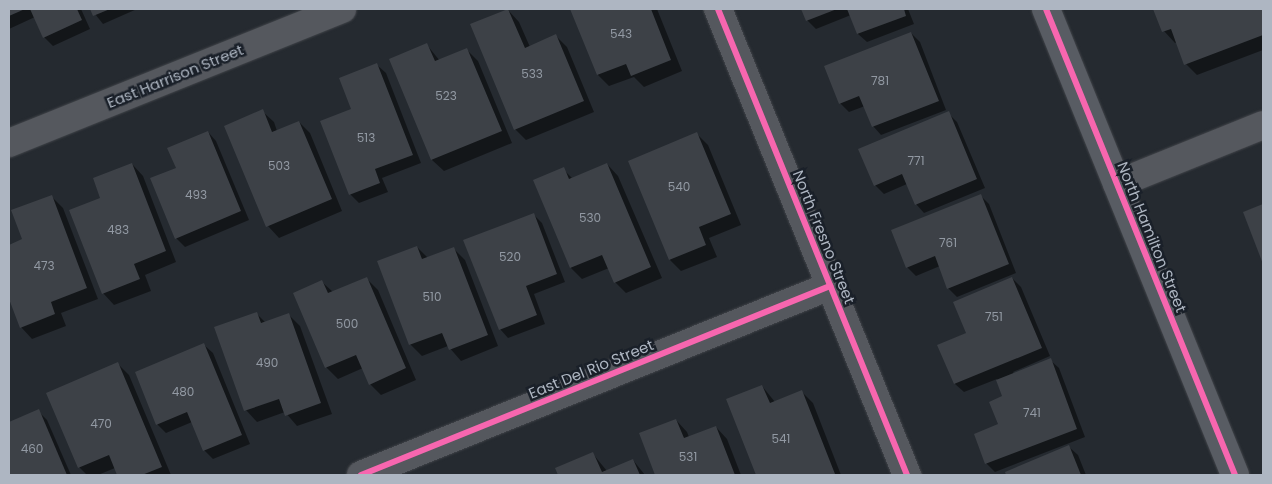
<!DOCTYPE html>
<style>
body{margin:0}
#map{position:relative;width:1272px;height:484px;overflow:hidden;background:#252a30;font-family:Poppins,sans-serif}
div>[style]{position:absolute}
.shadow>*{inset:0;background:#0007}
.building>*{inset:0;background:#3d4147}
.roads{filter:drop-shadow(0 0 1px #414449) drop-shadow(0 0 1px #414449)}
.street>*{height:28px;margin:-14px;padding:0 14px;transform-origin:14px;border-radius:14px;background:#55585e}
.secondary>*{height:28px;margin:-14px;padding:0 14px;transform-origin:14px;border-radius:14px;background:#585c63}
.cycleway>*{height:6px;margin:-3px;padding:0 3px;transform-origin:3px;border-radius:3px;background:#f766af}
span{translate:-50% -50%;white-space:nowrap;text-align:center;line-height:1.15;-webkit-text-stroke:5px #1a2029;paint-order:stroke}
.number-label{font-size:12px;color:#9299a3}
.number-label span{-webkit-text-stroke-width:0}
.street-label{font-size:15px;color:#aeb6c2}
.frame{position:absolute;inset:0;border:10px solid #aeb6c2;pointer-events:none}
</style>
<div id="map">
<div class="shadow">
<i style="clip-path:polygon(9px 9px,81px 9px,90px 29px,53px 46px,44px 37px,35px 17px,9px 29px)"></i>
<i style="clip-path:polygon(91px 9px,137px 9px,103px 24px)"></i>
<i style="clip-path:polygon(571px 9px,657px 9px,682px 71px,644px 87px,634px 77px,609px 86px,598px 75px)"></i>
<i style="clip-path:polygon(803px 9px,908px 9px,914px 24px,867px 42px,858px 34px,851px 15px,816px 29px,807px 20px)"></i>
<i style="clip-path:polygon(1155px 9px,1263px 9px,1263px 50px,1197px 75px,1186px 64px,1177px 42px,1175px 43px,1164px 31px)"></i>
<i style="clip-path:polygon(508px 10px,519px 22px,530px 47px,556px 36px,567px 47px,594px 112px,526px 140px,515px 129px)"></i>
<i style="clip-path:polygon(911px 33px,920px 42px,946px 110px,881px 135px,873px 126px,865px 106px,849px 112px,840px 103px)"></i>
<i style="clip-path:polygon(427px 45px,440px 61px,467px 50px,478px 61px,512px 143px,444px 171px,432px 160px,391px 60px)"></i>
<i style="clip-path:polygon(377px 65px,386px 73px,421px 163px,382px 178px,388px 192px,359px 203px,350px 194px,353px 109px)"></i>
<i style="clip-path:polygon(262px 111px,274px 122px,277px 131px,299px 122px,310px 133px,342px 211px,279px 238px,268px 226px)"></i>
<i style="clip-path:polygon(948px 113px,957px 122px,985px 188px,924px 213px,916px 204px,907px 184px,884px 194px,875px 185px)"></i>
<i style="clip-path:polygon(208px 132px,216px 141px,249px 220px,185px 247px,176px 238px,178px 168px)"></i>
<i style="clip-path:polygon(697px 134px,708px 145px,741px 225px,709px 238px,717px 257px,681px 271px,670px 260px,630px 161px)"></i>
<i style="clip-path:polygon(132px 164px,143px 176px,176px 262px,145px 275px,151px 291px,114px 305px,103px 293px,101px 198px)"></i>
<i style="clip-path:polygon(607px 164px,618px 176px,662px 278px,626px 293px,615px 282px,609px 268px,582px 279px,571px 268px,535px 181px,563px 169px,573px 179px)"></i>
<i style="clip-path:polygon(980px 195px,989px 204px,1016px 273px,957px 297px,948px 288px,940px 266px,916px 276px,907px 267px)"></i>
<i style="clip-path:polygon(52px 197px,63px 208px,98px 299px,61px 313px,66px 326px,32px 339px,21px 327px,9px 295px,9px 246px,24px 240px)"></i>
<i style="clip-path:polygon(1263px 205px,1263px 261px,1244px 212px)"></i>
<i style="clip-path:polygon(533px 214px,542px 223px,565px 282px,534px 294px,545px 324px,508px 338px,500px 329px)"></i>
<i style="clip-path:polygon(417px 247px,428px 258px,454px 249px,465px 260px,498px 346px,461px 361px,448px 346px,422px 356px,410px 344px,379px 262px)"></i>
<i style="clip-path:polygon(366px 278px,378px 290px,416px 380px,381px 395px,370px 384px,363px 368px,338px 379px,326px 367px,322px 282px,333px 292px)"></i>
<i style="clip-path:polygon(1012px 278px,1021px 287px,1050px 356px,1013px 372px,1014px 374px,1050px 360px,1059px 368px,1085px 437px,995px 472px,986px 463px,999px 425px,1004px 397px,997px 379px,964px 392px,955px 384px,939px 345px,967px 333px)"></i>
<i style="clip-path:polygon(256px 313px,266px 323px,289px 315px,300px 326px,332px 414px,297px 426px,285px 412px,257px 422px,246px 410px)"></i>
<i style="clip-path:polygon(204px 345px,213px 353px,250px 444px,213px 459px,204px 450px,192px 422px,166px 433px,157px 424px)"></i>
<i style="clip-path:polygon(118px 364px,129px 375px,171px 475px,119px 475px,115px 468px,98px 475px,87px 475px,79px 467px)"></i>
<i style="clip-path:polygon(762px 386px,775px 402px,802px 392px,813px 403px,841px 475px,757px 475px,728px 400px)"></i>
<i style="clip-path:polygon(38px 411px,47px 420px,71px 475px,9px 475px,9px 424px)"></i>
<i style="clip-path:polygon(676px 420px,687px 432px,689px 437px,716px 427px,727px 439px,741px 475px,656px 475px,641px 434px)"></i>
<i style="clip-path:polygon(1069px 447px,1078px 455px,1086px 475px,1008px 475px,1007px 473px)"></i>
<i style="clip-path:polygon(593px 454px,607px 471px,633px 460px,645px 475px,560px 475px,557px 468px)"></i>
</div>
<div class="building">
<i style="clip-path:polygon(9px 9px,25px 9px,9px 16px)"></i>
<i style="clip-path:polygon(30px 9px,77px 9px,82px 20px,43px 38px)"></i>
<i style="clip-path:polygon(90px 9px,110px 9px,93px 16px)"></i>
<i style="clip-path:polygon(508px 9px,525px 48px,556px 34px,584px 101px,514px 130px,470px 24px)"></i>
<i style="clip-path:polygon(570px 9px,651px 9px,671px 60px,631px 76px,626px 64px,597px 75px)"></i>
<i style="clip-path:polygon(801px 9px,837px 9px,806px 21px)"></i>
<i style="clip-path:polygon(847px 9px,904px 9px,906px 16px,857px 34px)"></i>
<i style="clip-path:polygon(1153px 9px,1263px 9px,1263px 35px,1184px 65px,1171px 29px,1162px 32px)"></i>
<i style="clip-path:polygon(911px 32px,939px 101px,872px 127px,859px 96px,839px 104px,824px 66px)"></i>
<i style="clip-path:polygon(427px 43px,435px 61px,467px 48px,502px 131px,431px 160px,389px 59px)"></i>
<i style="clip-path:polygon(377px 63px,413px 155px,375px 169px,380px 183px,349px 195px,320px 121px,351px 109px,339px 78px)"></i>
<i style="clip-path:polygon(263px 109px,272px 132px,299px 121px,332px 199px,266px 227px,224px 126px)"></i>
<i style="clip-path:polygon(949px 111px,977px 179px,915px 205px,902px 174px,874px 186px,858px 149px)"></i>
<i style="clip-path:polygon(208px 131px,241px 211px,175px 239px,150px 178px,176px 168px,167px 148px)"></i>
<i style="clip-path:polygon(697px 132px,731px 214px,699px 227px,706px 245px,669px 260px,628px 161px)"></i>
<i style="clip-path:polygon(132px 163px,166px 251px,134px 264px,140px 279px,102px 294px,69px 210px,100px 198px,93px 178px)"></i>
<i style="clip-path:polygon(607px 163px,651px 267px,614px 283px,602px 255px,570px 268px,533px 180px,564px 167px,569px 179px)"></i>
<i style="clip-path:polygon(981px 194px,1009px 264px,947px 289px,935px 256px,906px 268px,891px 230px)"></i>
<i style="clip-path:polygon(52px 195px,87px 288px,51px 302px,55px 314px,20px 328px,9px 299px,9px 245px,22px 239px,11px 210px)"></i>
<i style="clip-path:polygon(1263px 204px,1263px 264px,1243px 212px)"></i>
<i style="clip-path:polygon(534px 213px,557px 274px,526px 286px,537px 315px,499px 330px,463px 240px)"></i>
<i style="clip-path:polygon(417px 246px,422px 259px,454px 247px,488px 335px,449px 350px,442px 333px,409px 345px,377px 261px)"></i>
<i style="clip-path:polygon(367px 277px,406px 368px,369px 385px,356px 355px,325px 368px,293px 293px,322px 280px,328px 293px)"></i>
<i style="clip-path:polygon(1012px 277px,1042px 348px,954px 384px,937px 345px,966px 333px,953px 302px)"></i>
<i style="clip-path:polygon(257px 312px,261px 323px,289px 313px,321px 403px,285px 416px,279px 399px,244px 411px,214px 327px)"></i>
<i style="clip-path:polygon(204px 343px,242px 435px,203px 451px,187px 412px,156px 425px,135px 372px)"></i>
<i style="clip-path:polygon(1051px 358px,1077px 429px,985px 464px,974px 434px,998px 424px,989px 402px,1002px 396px,996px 380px)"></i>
<i style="clip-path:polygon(118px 362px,162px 467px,142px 475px,117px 475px,109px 455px,78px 468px,46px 393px)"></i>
<i style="clip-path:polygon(762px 385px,770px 403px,802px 390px,835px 474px,756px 475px,726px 399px)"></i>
<i style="clip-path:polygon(39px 409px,67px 475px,9px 475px,9px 422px)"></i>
<i style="clip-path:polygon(676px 419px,684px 438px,716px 426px,735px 475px,655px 475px,639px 433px)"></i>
<i style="clip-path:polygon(1069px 445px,1081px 475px,1006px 475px,1005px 472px)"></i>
<i style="clip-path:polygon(593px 452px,602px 472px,633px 459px,640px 475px,558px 475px,555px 468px)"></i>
</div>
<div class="roads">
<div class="street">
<i style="left:718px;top:9px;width:503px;rotate:67.92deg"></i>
<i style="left:9px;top:143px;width:359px;rotate:-21.9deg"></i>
<i style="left:1117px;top:184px;width:157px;rotate:-22deg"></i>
<i style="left:361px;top:475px;width:506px;rotate:-21.95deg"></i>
</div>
<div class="secondary">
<i style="left:1046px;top:9px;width:503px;rotate:67.92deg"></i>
</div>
</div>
<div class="cycleway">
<i style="left:718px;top:9px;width:503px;rotate:67.92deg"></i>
<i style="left:1046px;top:9px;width:503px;rotate:67.92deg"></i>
<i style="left:361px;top:475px;width:506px;rotate:-21.95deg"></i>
</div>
<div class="number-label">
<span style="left:621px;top:34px">543</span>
<span style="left:532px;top:74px">533</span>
<span style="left:880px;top:81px">781</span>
<span style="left:446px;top:96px">523</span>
<span style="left:366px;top:138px">513</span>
<span style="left:916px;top:161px">771</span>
<span style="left:279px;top:166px">503</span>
<span style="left:679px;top:187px">540</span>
<span style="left:196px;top:195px">493</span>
<span style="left:590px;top:218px">530</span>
<span style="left:118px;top:230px">483</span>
<span style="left:948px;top:243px">761</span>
<span style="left:510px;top:257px">520</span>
<span style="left:44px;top:266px">473</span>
<span style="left:432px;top:297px">510</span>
<span style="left:994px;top:317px">751</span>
<span style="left:347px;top:324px">500</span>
<span style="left:267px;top:363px">490</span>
<span style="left:183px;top:392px">480</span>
<span style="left:1032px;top:413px">741</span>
<span style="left:101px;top:424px">470</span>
<span style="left:781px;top:439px">541</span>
<span style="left:32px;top:449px">460</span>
<span style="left:688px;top:457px">531</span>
</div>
<div class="street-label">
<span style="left:175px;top:76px;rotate:-22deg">East Harrison Street</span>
<span style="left:824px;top:237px;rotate:68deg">North Fresno Street</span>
<span style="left:1152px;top:237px;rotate:68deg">North Hamilton Street</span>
<span style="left:591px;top:369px;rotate:-22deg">East Del Rio Street</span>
</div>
<div class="frame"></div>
</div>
